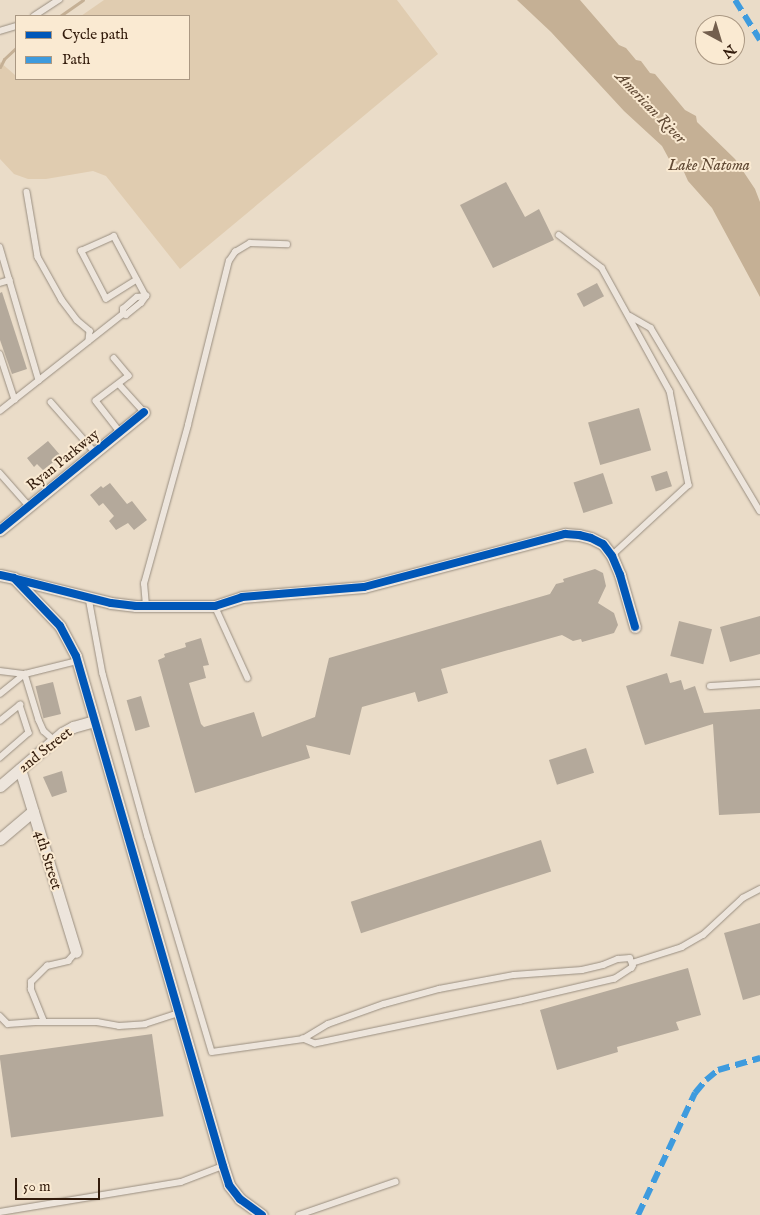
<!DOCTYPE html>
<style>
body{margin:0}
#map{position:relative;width:760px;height:1215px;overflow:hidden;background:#eadcc8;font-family:"IM FELL English",serif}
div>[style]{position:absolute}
.green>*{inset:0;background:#e0ccb0}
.water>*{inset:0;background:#c5b095}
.stream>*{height:3px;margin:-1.5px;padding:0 1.5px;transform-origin:1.5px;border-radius:1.5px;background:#c5b095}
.building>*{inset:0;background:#b4a99b;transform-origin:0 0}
.roads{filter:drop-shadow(0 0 1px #998e80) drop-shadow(0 0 1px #998e80)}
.lane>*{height:5.5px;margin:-2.75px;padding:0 2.75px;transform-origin:2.75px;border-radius:2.75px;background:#ede5dc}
.street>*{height:11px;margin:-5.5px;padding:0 5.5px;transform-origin:5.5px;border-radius:5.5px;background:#ede5dc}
.quiet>*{height:6px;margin-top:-3px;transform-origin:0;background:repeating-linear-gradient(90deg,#3e9bde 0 12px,transparent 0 18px)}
.cycleway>*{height:8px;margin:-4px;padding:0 4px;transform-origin:4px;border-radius:4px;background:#0057b8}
span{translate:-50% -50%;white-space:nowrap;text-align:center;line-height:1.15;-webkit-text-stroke:4px #faead2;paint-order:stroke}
.street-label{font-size:15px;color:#331c0c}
.water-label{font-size:16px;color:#604934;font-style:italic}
.legend{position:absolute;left:15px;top:15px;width:175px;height:65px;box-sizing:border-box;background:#faead2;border:1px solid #aa9883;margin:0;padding:6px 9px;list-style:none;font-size:15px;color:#331c0c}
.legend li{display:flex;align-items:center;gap:10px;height:25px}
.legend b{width:25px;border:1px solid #aa9883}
.north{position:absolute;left:695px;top:15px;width:50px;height:50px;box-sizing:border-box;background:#faead2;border:1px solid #aa9883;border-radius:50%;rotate:141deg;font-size:14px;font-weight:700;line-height:20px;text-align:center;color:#331c0c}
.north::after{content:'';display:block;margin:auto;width:18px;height:22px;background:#735f4e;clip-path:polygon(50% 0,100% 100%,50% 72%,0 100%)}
.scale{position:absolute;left:15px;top:1178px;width:85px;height:22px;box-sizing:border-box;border:2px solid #331c0c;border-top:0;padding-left:6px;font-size:15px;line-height:18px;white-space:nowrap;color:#331c0c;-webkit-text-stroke:4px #faead2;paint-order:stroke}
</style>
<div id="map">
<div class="green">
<i style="clip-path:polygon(104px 0,397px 0,438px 54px,180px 269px,106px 176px,93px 171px,46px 179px,28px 179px,14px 174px,0 159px,0 62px,15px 75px,16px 73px,16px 79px,189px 79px,189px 16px,81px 16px)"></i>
</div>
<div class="water">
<i style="clip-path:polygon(517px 0,580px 0,619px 45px,626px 48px,636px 60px,641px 61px,650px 73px,655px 74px,685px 110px,696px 116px,697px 122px,735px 159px,755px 189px,760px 202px,760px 297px,712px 208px,688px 181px,684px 172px,675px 162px,669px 159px,662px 146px,624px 111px,551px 32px)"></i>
</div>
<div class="stream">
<i style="left:60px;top:16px;width:28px;rotate:-35deg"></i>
<i style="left:0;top:67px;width:9px;rotate:-63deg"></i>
<i style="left:4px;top:59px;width:16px;rotate:-43deg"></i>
</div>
<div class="building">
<i style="clip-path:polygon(506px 182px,525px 217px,539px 209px,554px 240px,493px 268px,460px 205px)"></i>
<i style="left:597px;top:283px;width:15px;height:23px;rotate:62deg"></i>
<i style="clip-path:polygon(2px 292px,27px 369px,12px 374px,0 340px,0 293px)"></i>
<i style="left:639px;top:408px;width:44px;height:53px;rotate:74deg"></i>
<i style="clip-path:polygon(48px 441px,61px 456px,43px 470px,37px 464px,34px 467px,27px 458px)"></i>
<i style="left:667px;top:471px;width:16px;height:17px;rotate:72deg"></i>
<i style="left:603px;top:473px;width:32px;height:31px;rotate:72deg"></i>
<i style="clip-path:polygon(110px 483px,127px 504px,132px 501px,147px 520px,134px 530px,128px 523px,116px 530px,109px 521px,114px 516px,103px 503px,99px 506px,90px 495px,101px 486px,103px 488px)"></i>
<i style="clip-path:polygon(595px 569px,603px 573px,606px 586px,598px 603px,614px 613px,618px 625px,614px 633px,582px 642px,581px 639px,573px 641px,562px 635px,441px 669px,448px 693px,418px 702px,415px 692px,362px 707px,350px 755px,306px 745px,310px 758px,195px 793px,158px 660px,165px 657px,164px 654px,186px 647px,185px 643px,201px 638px,209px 665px,203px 666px,206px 678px,189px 683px,201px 724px,204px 727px,254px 712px,262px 737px,315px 717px,329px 658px,550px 594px,556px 584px,564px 582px,563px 579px)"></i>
<i style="clip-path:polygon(760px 616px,760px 654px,730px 662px,720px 627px)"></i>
<i style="left:679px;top:621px;width:34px;height:36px;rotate:14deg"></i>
<i style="clip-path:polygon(667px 673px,670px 683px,681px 680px,684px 690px,695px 686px,704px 713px,760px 709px,760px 813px,719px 815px,713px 724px,645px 745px,626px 686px)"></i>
<i style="left:53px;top:682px;width:33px;height:18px;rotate:76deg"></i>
<i style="left:141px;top:696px;width:32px;height:15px;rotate:74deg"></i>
<i style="left:586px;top:748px;width:26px;height:39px;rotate:72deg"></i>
<i style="clip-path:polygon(62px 771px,67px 792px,52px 797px,43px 777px)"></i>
<i style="left:541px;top:840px;width:33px;height:200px;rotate:72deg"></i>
<i style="clip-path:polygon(760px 923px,760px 995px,743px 1000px,724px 933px)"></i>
<i style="clip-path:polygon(688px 968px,701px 1015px,676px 1022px,679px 1030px,617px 1047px,618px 1052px,557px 1070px,540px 1010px)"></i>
<i style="left:152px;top:1034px;width:83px;height:154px;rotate:82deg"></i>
</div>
<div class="roads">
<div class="lane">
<i style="left:34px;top:16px;width:30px;rotate:-33deg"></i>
<i style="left:0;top:31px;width:17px;rotate:-17deg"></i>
<i style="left:27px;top:192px;width:66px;rotate:80.4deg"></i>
<i style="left:38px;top:257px;width:49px;rotate:60.8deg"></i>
<i style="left:62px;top:300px;width:25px;rotate:53deg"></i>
<i style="left:77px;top:320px;width:17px;rotate:40deg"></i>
<i style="left:90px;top:331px;width:10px;rotate:96deg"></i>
<i style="left:559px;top:235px;width:54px;rotate:37.5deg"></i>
<i style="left:602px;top:268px;width:141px;rotate:61.1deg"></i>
<i style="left:670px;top:391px;width:96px;rotate:78.6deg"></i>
<i style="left:689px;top:485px;width:105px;rotate:137.3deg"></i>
<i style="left:0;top:247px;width:139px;rotate:73.7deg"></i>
<i style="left:137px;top:280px;width:36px;rotate:148deg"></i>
<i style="left:106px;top:299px;width:54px;rotate:-117.5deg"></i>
<i style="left:81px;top:251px;width:36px;rotate:-24deg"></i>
<i style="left:114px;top:236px;width:68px;rotate:61.9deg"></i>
<i style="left:0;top:283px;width:10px;rotate:-17deg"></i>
<i style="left:123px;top:314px;width:5px;rotate:-90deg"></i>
<i style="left:123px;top:309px;width:18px;rotate:-41deg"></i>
<i style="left:137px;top:297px;width:9px;rotate:-6deg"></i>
<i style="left:630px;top:316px;width:24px;rotate:30deg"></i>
<i style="left:651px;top:328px;width:213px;rotate:59.2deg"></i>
<i style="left:0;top:354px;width:48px;rotate:71.9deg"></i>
<i style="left:114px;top:358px;width:23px;rotate:50deg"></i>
<i style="left:129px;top:376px;width:41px;rotate:142.9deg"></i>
<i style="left:96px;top:401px;width:39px;rotate:52deg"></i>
<i style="left:119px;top:384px;width:38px;rotate:48deg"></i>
<i style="left:51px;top:402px;width:67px;rotate:48.7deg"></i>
<i style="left:0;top:411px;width:157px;rotate:-38.3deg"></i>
<i style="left:123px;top:314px;width:3px;rotate:18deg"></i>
<i style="left:126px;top:315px;width:19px;rotate:-39deg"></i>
<i style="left:141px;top:303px;width:9px;rotate:-54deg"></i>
<i style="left:0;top:473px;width:44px;rotate:48.7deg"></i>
<i style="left:89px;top:598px;width:77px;rotate:79.6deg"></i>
<i style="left:103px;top:674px;width:169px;rotate:74.6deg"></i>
<i style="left:148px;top:837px;width:224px;rotate:73.4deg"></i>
<i style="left:212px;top:1052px;width:92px;rotate:-8.1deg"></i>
<i style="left:303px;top:1039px;width:29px;rotate:-31deg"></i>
<i style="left:328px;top:1024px;width:59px;rotate:-19.7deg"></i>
<i style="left:384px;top:1004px;width:57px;rotate:-15.3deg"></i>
<i style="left:439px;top:989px;width:76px;rotate:-10.6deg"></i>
<i style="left:514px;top:975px;width:68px;rotate:-4.2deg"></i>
<i style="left:582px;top:970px;width:22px;rotate:-13deg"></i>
<i style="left:603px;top:965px;width:16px;rotate:-22deg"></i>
<i style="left:618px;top:959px;width:12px;rotate:-5deg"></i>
<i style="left:630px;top:958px;width:8px;rotate:67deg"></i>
<i style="left:633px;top:965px;width:3px;rotate:108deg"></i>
<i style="left:632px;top:968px;width:20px;rotate:147deg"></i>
<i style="left:615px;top:979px;width:97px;rotate:166.8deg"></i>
<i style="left:521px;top:1001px;width:210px;rotate:168.2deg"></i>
<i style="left:315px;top:1044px;width:13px;rotate:-157deg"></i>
<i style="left:146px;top:606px;width:22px;rotate:-95deg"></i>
<i style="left:144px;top:584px;width:165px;rotate:-74.5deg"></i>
<i style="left:188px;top:425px;width:169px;rotate:-76deg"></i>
<i style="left:229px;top:261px;width:11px;rotate:-56deg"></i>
<i style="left:235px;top:252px;width:17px;rotate:-31deg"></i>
<i style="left:250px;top:243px;width:37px;rotate:2deg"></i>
<i style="left:215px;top:606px;width:79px;rotate:65.4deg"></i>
<i style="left:0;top:671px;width:25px;rotate:7deg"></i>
<i style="left:25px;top:674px;width:48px;rotate:73.1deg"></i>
<i style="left:39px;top:720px;width:12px;rotate:66deg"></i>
<i style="left:44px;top:731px;width:13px;rotate:42deg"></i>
<i style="left:710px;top:686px;width:50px;rotate:-3.4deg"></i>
<i style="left:0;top:694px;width:32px;rotate:-39deg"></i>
<i style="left:25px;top:674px;width:54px;rotate:-14deg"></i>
<i style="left:0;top:721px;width:26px;rotate:-39deg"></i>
<i style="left:20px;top:705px;width:29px;rotate:72deg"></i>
<i style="left:29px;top:733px;width:38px;rotate:139deg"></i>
<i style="left:632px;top:963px;width:52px;rotate:-17.7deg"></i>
<i style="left:682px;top:947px;width:24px;rotate:-30deg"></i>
<i style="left:703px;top:935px;width:54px;rotate:-42.8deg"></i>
<i style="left:743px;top:898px;width:19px;rotate:-28deg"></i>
<i style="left:0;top:1016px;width:11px;rotate:45deg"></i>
<i style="left:8px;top:1024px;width:27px;rotate:-4deg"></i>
<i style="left:35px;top:1022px;width:62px"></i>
<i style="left:97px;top:1022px;width:22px;rotate:10deg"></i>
<i style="left:119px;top:1026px;width:26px;rotate:-4deg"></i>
<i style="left:145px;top:1024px;width:35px;rotate:-18deg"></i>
<i style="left:44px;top:1022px;width:35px;rotate:-112deg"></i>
<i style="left:31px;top:990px;width:8px;rotate:-90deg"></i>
<i style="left:31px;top:982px;width:23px;rotate:-45deg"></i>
<i style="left:47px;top:966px;width:22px;rotate:-13deg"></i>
<i style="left:68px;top:961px;width:12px;rotate:-48deg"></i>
<i style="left:0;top:1212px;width:183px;rotate:-9.4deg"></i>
<i style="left:181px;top:1182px;width:45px;rotate:-20.9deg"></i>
<i style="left:299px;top:1215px;width:102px;rotate:-19deg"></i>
</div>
<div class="street">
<i style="left:0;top:530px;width:186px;rotate:-39.3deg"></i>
<i style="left:0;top:575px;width:14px;rotate:12deg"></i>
<i style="left:14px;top:578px;width:66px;rotate:46.2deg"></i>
<i style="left:60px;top:626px;width:34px;rotate:62deg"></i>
<i style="left:76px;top:656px;width:531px;rotate:73.92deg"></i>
<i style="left:223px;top:1166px;width:20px;rotate:72deg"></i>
<i style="left:229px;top:1185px;width:18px;rotate:52deg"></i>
<i style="left:240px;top:1199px;width:27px;rotate:36deg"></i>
<i style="left:15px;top:579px;width:99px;rotate:14deg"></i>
<i style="left:111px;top:603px;width:25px;rotate:7deg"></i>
<i style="left:136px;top:606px;width:79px"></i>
<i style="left:215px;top:606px;width:28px;rotate:-18deg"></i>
<i style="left:242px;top:597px;width:122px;rotate:-4.7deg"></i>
<i style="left:364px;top:587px;width:208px;rotate:-14.8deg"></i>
<i style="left:565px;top:534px;width:14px;rotate:4deg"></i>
<i style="left:579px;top:535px;width:12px;rotate:14deg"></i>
<i style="left:591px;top:538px;width:13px;rotate:27deg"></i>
<i style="left:603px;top:544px;width:15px;rotate:53deg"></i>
<i style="left:612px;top:556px;width:21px;rotate:67deg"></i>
<i style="left:620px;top:575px;width:54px;rotate:73.9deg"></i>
<i style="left:20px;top:769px;width:191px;rotate:73deg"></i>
<i style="left:0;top:786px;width:82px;rotate:-40.5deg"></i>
<i style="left:62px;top:733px;width:13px;rotate:-29deg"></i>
<i style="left:73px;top:727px;width:22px;rotate:-16deg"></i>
<i style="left:0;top:839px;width:43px;rotate:-40.3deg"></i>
</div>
</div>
<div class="quiet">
<i style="left:735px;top:0;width:47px;rotate:58deg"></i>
<i style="left:638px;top:1215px;width:135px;rotate:-65deg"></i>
<i style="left:695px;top:1093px;width:17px;rotate:-50deg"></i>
<i style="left:706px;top:1080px;width:16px;rotate:-40deg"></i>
<i style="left:718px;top:1070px;width:44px;rotate:-15.9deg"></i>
</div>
<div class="cycleway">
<i style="left:0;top:530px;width:186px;rotate:-39.3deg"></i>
<i style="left:0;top:575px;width:14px;rotate:12deg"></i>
<i style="left:14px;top:578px;width:66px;rotate:46.2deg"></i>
<i style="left:60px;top:626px;width:34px;rotate:62deg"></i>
<i style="left:76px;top:656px;width:531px;rotate:73.92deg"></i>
<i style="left:223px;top:1166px;width:20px;rotate:72deg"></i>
<i style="left:229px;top:1185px;width:18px;rotate:52deg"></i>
<i style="left:240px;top:1199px;width:27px;rotate:36deg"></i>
<i style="left:16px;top:579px;width:98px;rotate:14.2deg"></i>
<i style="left:111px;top:603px;width:25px;rotate:7deg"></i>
<i style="left:136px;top:606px;width:79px"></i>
<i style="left:215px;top:606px;width:28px;rotate:-18deg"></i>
<i style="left:242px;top:597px;width:122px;rotate:-4.7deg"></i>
<i style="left:364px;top:587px;width:208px;rotate:-14.8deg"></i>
<i style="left:565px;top:534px;width:14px;rotate:4deg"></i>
<i style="left:579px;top:535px;width:12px;rotate:14deg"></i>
<i style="left:591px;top:538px;width:13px;rotate:27deg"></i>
<i style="left:603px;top:544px;width:15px;rotate:53deg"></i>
<i style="left:612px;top:556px;width:21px;rotate:67deg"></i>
<i style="left:620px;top:575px;width:54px;rotate:73.9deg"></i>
</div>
<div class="street-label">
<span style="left:63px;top:460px;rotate:-39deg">Ryan Parkway</span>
<span style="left:45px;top:750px;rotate:-38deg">2nd Street</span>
<span style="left:48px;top:860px;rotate:73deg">4th Street</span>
</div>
<div class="water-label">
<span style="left:650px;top:108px;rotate:46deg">American River</span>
<span style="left:709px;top:166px">Lake Natoma</span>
</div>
<ul class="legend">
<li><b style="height:6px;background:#0057b8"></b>Cycle path</li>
<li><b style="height:6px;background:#3e9bde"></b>Path</li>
</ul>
<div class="north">N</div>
<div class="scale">50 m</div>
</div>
